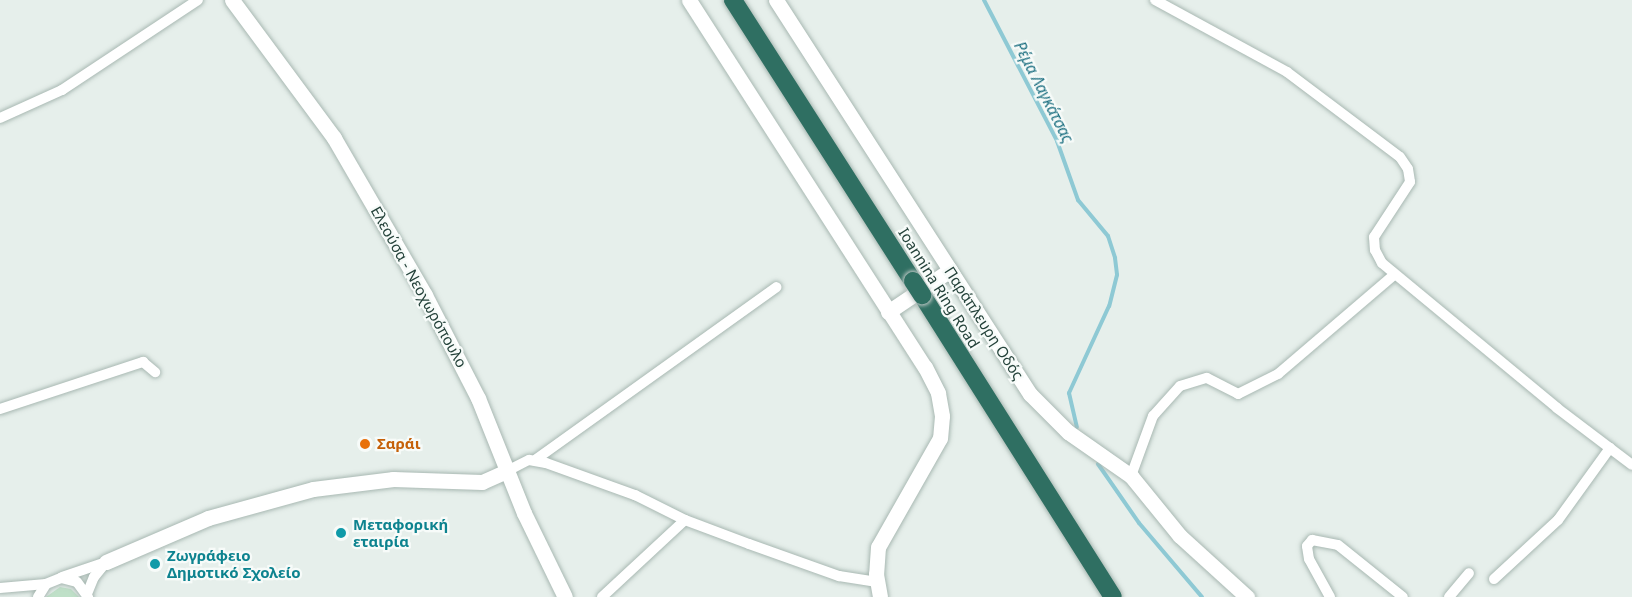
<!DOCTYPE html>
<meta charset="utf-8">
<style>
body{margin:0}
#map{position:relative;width:1632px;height:597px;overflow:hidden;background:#e6efeb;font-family:"Noto Sans",sans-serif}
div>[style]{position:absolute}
.green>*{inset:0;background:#bfe0c8}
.stream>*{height:4px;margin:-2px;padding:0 2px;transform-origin:2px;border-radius:2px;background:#8ec9d4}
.roads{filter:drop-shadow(0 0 2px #a8b8b2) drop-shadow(0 0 2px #a8b8b2)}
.street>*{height:10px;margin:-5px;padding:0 5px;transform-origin:5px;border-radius:5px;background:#fff}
.secondary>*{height:15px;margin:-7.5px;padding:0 7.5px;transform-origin:7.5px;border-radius:7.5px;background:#fff}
.highway>*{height:18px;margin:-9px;padding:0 9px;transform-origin:9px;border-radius:9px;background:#2f6f62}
.bridges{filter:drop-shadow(0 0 2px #c2cac8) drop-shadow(0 0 2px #c2cac8)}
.highway-bridge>*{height:18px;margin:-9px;padding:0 9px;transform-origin:9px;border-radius:9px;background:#2f6f62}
.dots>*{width:16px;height:16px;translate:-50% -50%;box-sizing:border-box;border:3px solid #f7fbf9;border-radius:50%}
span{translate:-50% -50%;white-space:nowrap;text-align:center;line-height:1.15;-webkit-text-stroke:4.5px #f7fbf9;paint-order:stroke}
.street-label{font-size:15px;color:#24423a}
.food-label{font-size:15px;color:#c56008;font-weight:700}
.left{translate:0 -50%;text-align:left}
.culture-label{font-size:15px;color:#0d838f;font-weight:700}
.water-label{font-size:16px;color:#1c6f80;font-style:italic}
</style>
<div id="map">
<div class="green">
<i style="clip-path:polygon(60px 587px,71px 589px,79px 597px,46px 597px)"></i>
</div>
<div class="stream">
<i style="left:984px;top:0;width:159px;rotate:62.6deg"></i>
<i style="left:1057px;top:141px;width:63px;rotate:70.4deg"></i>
<i style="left:1078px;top:200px;width:47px;rotate:50.2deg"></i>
<i style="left:1108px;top:236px;width:23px;rotate:72deg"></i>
<i style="left:1115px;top:258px;width:17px;rotate:83deg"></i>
<i style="left:1117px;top:275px;width:32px;rotate:104deg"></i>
<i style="left:1109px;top:306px;width:96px;rotate:114.7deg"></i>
<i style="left:1069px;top:393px;width:35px;rotate:77deg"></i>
<i style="left:1098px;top:464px;width:72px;rotate:55.2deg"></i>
<i style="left:1139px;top:523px;width:97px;rotate:49.6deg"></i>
</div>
<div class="roads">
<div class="street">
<i style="left:1155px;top:0;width:150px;rotate:28.6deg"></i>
<i style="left:1287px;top:72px;width:141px;rotate:37deg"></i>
<i style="left:1400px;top:157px;width:14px;rotate:56deg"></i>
<i style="left:1408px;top:169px;width:13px;rotate:81deg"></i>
<i style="left:1410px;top:182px;width:66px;rotate:123.2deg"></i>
<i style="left:1374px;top:237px;width:13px;rotate:86deg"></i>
<i style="left:1375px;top:250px;width:15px;rotate:62deg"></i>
<i style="left:1382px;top:263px;width:227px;rotate:39.6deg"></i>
<i style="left:1557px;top:408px;width:94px;rotate:37.2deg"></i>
<i style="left:0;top:118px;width:68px;rotate:-24.3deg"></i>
<i style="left:62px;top:90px;width:163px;rotate:-33.5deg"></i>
<i style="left:0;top:409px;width:151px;rotate:-18.2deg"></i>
<i style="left:143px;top:362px;width:16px;rotate:40deg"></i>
<i style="left:535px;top:460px;width:297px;rotate:-35.6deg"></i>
<i style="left:507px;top:471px;width:25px;rotate:-27deg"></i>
<i style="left:529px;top:460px;width:17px;rotate:10deg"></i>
<i style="left:546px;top:463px;width:95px;rotate:19.8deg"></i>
<i style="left:635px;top:495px;width:56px;rotate:26.6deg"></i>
<i style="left:685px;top:520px;width:68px;rotate:20.6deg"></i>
<i style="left:749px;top:544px;width:96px;rotate:19.6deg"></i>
<i style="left:839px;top:576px;width:37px;rotate:9deg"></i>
<i style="left:1131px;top:476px;width:64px;rotate:-69.9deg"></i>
<i style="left:1153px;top:416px;width:40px;rotate:-48deg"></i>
<i style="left:1180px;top:386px;width:28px;rotate:-17deg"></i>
<i style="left:1207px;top:378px;width:35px;rotate:27deg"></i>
<i style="left:1238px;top:394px;width:45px;rotate:-26.6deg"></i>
<i style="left:1278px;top:374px;width:153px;rotate:-40.5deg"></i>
<i style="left:62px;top:577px;width:46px;rotate:-18.8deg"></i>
<i style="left:1494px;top:579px;width:87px;rotate:-42.7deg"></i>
<i style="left:1558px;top:520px;width:89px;rotate:-54.2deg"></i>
<i style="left:0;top:588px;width:46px;rotate:-5deg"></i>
<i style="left:87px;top:594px;width:18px;rotate:-68deg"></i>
<i style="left:94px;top:577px;width:19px;rotate:-51deg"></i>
<i style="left:38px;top:597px;width:15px;rotate:-58deg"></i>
<i style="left:46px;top:584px;width:16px;rotate:-22deg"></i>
<i style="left:61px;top:578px;width:16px;rotate:14deg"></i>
<i style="left:77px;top:582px;width:19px;rotate:54deg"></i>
<i style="left:602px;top:597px;width:113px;rotate:-42.9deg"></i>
<i style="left:1330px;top:597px;width:43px;rotate:-118.9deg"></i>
<i style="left:1309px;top:559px;width:13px;rotate:-99deg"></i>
<i style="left:1307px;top:546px;width:8px;rotate:-50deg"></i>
<i style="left:1312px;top:540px;width:26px;rotate:11deg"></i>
<i style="left:1338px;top:545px;width:83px;rotate:38.7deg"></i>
<i style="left:1449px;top:597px;width:31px;rotate:-50deg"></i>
</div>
<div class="secondary">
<i style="left:232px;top:0;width:172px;rotate:53.5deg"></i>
<i style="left:334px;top:138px;width:181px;rotate:59.9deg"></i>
<i style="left:425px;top:295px;width:116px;rotate:62.8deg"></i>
<i style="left:478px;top:398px;width:124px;rotate:68.2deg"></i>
<i style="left:524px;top:513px;width:93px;rotate:64deg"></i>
<i style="left:689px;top:0;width:436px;rotate:57.3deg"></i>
<i style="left:925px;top:367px;width:29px;rotate:63deg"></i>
<i style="left:938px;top:393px;width:23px;rotate:80deg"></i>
<i style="left:942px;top:416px;width:22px;rotate:95deg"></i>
<i style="left:940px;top:438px;width:125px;rotate:119.6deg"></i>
<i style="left:878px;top:547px;width:27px;rotate:94deg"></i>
<i style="left:876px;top:574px;width:23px;rotate:80deg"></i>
<i style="left:776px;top:0;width:469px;rotate:57.2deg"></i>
<i style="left:1030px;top:394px;width:54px;rotate:45deg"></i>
<i style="left:1068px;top:432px;width:77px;rotate:34.9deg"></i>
<i style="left:1131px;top:476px;width:77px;rotate:50.8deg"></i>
<i style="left:1180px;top:536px;width:91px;rotate:42.3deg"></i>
<i style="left:888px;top:312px;width:75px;rotate:-34.1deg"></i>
<i style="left:106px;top:562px;width:111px;rotate:-23.3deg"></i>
<i style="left:208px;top:518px;width:109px;rotate:-15.4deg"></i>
<i style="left:313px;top:489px;width:81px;rotate:-7.1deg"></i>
<i style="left:393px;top:479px;width:89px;rotate:1.9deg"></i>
<i style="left:482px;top:482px;width:27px;rotate:-24deg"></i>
</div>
<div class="highway">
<i style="left:733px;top:0;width:334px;rotate:57.4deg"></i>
<i style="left:922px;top:295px;width:357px;rotate:57.7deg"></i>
</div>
</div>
<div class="bridges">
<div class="highway-bridge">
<i style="left:913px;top:281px;width:17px;rotate:57deg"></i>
</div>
</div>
<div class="dots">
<i style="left:365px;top:444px;background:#e8710a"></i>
<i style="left:341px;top:533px;background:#0f9aa8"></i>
<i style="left:155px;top:564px;background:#0f9aa8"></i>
</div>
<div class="street-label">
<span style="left:419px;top:287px;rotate:61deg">Ελεούσα - Νεοχωρόπουλο</span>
<span style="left:939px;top:288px;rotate:58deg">Ioannina Ring Road</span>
<span style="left:984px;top:323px;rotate:57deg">Παράπλευρη Οδός</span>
</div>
<div class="food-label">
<span class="left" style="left:377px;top:444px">Σαράι</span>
</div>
<div class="culture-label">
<span class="left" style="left:353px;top:533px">Μεταφορική<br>εταιρία</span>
<span class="left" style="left:167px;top:564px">Ζωγράφειο<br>Δημοτικό Σχολείο</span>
</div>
<div class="water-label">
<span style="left:1044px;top:92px;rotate:63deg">Ρέμα Λαγκάτσας</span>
</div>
</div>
